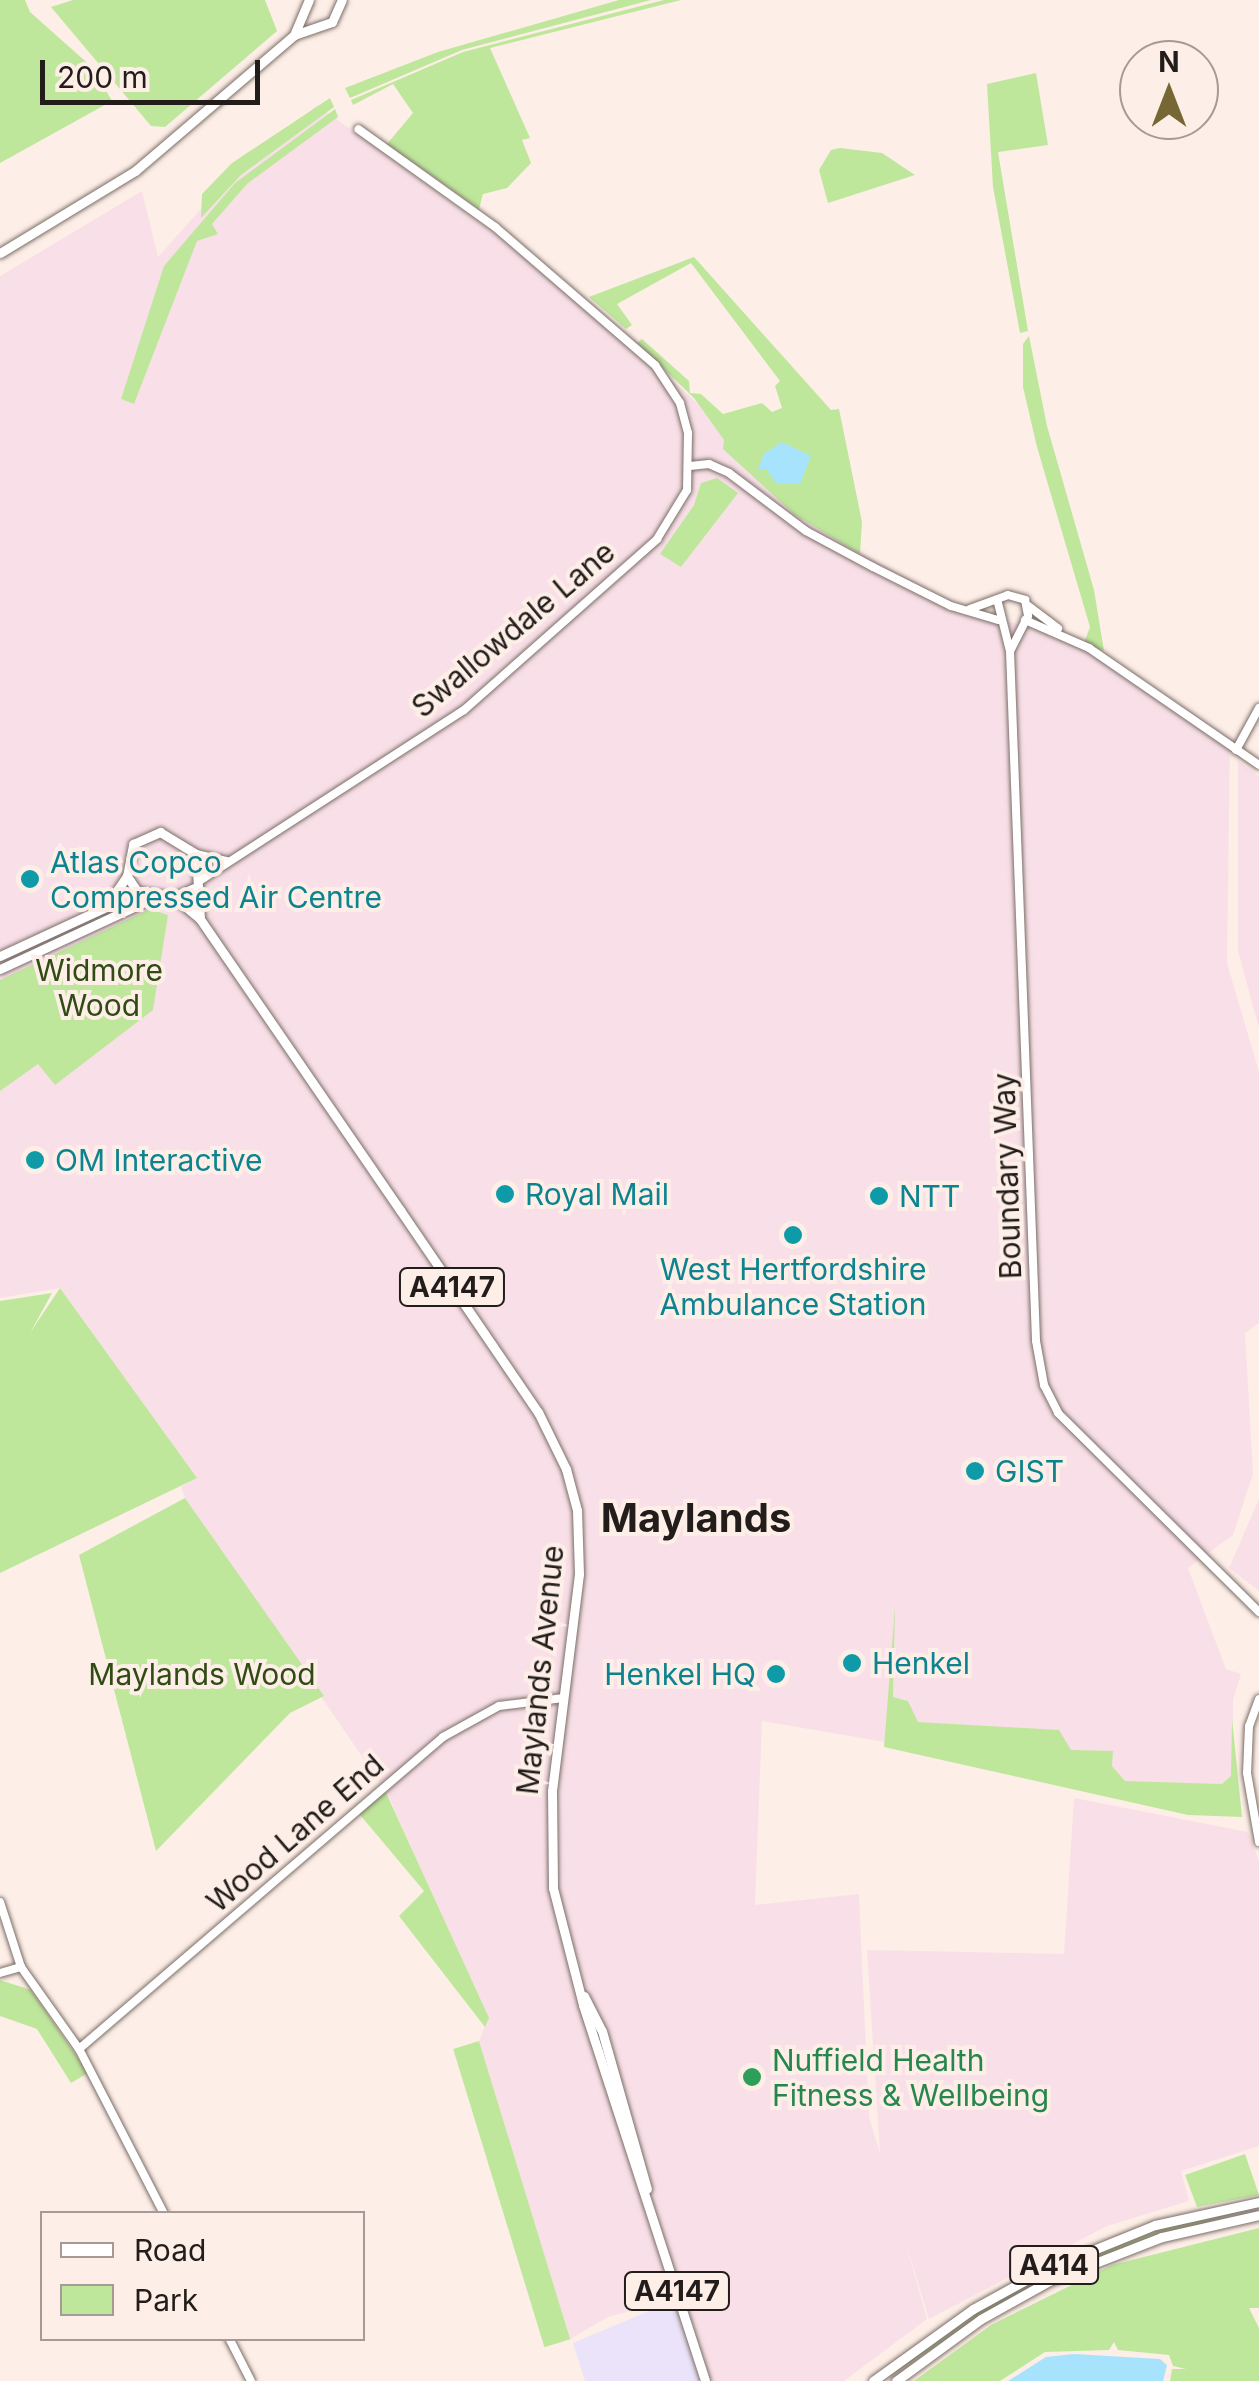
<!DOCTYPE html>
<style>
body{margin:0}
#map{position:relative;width:1259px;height:2381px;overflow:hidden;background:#fdeee7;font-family:Inter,sans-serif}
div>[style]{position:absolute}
.commercial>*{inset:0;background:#ebe3f9}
.industrial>*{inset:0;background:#f9e0e8}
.green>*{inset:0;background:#bfe79c;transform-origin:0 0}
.water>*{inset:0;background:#a8e3fd}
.roads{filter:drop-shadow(0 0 2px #7b6e68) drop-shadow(0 0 2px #7b6e68)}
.minor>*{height:8px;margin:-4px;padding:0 4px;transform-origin:4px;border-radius:4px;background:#fff}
.major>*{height:9px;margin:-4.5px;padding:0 4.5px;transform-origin:4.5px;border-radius:4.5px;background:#fff}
.dots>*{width:28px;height:28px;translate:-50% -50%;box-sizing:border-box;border:5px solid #fdeee7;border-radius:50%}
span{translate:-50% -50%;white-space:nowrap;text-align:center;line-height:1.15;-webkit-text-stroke:8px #fdeee7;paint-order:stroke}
.shield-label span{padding:2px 8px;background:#fdeee7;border:2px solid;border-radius:8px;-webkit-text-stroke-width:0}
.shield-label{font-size:28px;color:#221d1a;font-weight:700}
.street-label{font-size:30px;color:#221d1a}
.culture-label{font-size:30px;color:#0d838f}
.left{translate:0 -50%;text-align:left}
.right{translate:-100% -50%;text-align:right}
.park-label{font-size:30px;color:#304b13}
.leisure-label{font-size:30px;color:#27864d}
.district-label{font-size:40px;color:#221d1a;font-weight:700}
.legend{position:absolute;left:40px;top:2211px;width:325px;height:130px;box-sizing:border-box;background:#fdeee7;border:2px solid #a59a95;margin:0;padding:12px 18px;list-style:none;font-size:30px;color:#221d1a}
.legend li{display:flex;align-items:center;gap:20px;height:50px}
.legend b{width:50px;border:2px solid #a59a95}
.north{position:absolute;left:1119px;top:40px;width:100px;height:100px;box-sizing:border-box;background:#fdeee7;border:2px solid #a59a95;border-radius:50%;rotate:0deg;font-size:28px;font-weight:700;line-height:40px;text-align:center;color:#221d1a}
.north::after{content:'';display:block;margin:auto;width:35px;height:45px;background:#776734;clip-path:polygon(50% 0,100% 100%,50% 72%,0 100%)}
.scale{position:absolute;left:40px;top:60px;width:220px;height:45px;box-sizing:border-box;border:5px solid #221d1a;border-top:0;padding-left:12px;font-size:30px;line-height:35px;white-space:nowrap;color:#221d1a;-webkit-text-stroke:8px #fdeee7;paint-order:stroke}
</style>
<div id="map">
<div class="commercial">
<i style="clip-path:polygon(680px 2298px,705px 2381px,585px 2381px,573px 2343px)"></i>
</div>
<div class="industrial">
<i style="clip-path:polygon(317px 105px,574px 291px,862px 553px,960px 607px,1091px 646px,1230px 740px,1227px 963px,1259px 1072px,1259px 1323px,1245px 1333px,1253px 1474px,1233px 1535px,1188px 1568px,1226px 1669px,1241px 1674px,1233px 1700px,1233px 1786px,1125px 1783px,762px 1721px,755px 1905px,859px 1894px,869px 2117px,880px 2153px,867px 1950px,1064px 1954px,1074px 1798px,1248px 1832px,1259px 1861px,1259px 2146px,1181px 2171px,1189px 2201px,1107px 2226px,929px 2319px,904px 2237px,927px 2319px,844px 2381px,705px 2381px,679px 2298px,608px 2317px,570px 2339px,479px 2041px,488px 2018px,387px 1793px,185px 1498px,181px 1487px,196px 1477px,60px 1288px,0 1298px,0 276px,142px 191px,158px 257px,209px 200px)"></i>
<i style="clip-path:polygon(1238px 761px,1259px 776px,1259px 1028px,1238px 951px)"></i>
<i style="clip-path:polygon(1259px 1499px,1259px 1591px,1229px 1568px)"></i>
</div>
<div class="green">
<i style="clip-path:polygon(0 0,25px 0,30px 12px,93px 68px,112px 101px,0 163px)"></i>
<i style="clip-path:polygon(73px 0,265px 0,277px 31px,165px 127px,151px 126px,51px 7px)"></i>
<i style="clip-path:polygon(619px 0,651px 0,462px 50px,350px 98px,345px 88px,438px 52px)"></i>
<i style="clip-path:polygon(664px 0,681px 0,490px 48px,530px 138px,522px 140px,531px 163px,507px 188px,483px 194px,479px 209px,387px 144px,413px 113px,393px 84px,353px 105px,351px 100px,463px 52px)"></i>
<i style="clip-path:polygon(1036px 73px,1048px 145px,998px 152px,1028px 331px,1020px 333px,993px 187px,987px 84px)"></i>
<i style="clip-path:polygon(330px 98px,334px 107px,241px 175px,201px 218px,202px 194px,232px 163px)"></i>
<i style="clip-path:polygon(335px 109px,338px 117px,247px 184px,212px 224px,218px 234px,197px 241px,134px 404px,121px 399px,164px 266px,235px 183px)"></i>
<i style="clip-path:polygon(840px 148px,882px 153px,915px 175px,828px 203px,819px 170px,831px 150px)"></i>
<i style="clip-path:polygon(694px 257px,831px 410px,839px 409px,862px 522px,860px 554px,795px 515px,723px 449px,724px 440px,694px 398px,637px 343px,642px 339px,689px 381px,690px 393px,701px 394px,723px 414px,762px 403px,772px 412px,782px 408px,775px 386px,780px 381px,691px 263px,617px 304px,632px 325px,626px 329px,589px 297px)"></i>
<i style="clip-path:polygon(1029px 336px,1047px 426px,1094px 590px,1104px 651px,1084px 643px,1090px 627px,1037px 447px,1023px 387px,1023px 344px)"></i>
<i style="clip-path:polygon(717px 478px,738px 493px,681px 567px,660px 554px,694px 505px,701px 483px)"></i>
<i style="clip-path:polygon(150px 909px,168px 915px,153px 1010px,55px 1085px,38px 1064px,0 1091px,0 980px)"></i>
<i style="clip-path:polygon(60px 1288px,197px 1478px,0 1573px,0 1301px,52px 1293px,30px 1333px)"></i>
<i style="clip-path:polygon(185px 1498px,324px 1696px,290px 1713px,156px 1851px,79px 1555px)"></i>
<i style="clip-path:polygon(895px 1606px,893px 1697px,908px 1701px,918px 1722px,1059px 1730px,1071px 1750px,1113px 1751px,1112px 1766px,1125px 1781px,1222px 1784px,1231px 1776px,1232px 1719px,1242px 1817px,1188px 1815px,884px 1747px)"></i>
<i style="clip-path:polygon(383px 1786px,489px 2018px,485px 2027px,399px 1916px,424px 1891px,356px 1810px)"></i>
<i style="clip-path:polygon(0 1980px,31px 1990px,88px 2073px,71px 2083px,37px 2029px,0 2016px)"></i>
<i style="left:479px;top:2041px;width:312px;height:27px;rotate:73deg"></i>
<i style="clip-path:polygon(1245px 2154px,1259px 2195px,1197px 2207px,1185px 2175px)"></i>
<i style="clip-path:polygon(1259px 2206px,1084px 2261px,1013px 2296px,882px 2381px,970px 2316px,1036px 2278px,1148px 2232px)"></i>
<i style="clip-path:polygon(1259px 2228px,1259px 2308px,1249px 2308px,1259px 2328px,1259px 2381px,1170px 2381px,1172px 2369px,1186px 2369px,1173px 2366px,1169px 2355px,1118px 2350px,1114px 2342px,1109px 2350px,1045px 2352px,1000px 2381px,914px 2381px,991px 2325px,1112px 2265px)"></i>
</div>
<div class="water">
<i style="clip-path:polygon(782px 442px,811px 456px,800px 484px,776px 483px,766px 469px,758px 469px,764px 454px)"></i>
<i style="clip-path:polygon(1074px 2354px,1160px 2359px,1167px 2365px,1163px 2381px,1008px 2381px,1046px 2357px)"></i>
</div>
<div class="roads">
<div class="minor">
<i style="left:690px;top:466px;width:19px;rotate:-6deg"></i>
<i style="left:709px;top:464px;width:22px;rotate:24deg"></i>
<i style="left:729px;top:473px;width:96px;rotate:37deg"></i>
<i style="left:806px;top:531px;width:76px;rotate:28.2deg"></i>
<i style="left:873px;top:567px;width:87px;rotate:26.6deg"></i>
<i style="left:951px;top:606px;width:49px;rotate:16.6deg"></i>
<i style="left:998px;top:603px;width:49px;rotate:76deg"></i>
<i style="left:1010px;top:651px;width:690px;rotate:87.84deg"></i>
<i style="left:1036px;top:1341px;width:45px;rotate:79.7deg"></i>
<i style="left:1044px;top:1385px;width:31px;rotate:63deg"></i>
<i style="left:1058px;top:1413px;width:283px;rotate:44.7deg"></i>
<i style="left:1027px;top:605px;width:39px;rotate:37deg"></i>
<i style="left:970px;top:609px;width:40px;rotate:-20.2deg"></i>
<i style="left:1008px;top:595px;width:18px;rotate:16deg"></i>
<i style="left:1025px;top:600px;width:16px;rotate:79deg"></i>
<i style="left:1028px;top:616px;width:39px;rotate:117deg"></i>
<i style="left:1025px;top:620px;width:70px;rotate:23.6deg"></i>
<i style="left:1089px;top:648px;width:206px;rotate:34.5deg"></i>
<i style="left:1236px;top:750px;width:48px;rotate:-61.3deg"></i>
<i style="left:196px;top:854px;width:32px;rotate:13deg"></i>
<i style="left:198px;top:882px;width:317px;rotate:-32.9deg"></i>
<i style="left:464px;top:710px;width:258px;rotate:-41.5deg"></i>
<i style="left:657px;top:539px;width:57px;rotate:-58.5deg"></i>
<i style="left:687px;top:490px;width:57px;rotate:-89deg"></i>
<i style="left:688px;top:433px;width:31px;rotate:-105deg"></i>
<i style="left:680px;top:403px;width:45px;rotate:-123.3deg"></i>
<i style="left:655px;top:365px;width:211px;rotate:-139.2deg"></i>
<i style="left:495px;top:227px;width:168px;rotate:-144.4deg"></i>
<i style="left:1259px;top:1699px;width:29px;rotate:110deg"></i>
<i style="left:1249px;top:1726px;width:47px;rotate:92.4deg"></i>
<i style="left:1247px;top:1773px;width:70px;rotate:80.1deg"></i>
<i style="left:0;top:1902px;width:68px;rotate:72.1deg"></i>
<i style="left:21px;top:1967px;width:100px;rotate:54.7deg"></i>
<i style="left:79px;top:2049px;width:186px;rotate:62.7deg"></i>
<i style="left:0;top:1973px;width:22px;rotate:-16deg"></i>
<i style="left:79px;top:2049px;width:479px;rotate:-40.6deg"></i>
<i style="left:443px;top:1737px;width:64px;rotate:-29deg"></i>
<i style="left:499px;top:1706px;width:65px;rotate:-7deg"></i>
<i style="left:229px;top:2338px;width:48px;rotate:62.9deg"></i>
</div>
<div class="major">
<i style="left:294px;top:35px;width:38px;rotate:-67deg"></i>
<i style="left:0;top:253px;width:158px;rotate:-31.3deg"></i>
<i style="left:135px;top:171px;width:209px;rotate:-40.5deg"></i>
<i style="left:294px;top:35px;width:40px;rotate:-18.9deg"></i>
<i style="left:332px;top:22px;width:24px;rotate:-66deg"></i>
<i style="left:194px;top:888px;width:22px;rotate:156deg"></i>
<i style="left:174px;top:897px;width:37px;rotate:-171deg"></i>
<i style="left:137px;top:891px;width:18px;rotate:-124deg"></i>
<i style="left:127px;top:876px;width:33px;rotate:-79deg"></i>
<i style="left:133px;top:844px;width:30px;rotate:-24deg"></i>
<i style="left:160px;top:832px;width:42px;rotate:31.4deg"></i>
<i style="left:196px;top:854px;width:65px;rotate:86.5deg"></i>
<i style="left:174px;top:897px;width:34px;rotate:40deg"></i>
<i style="left:200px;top:919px;width:353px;rotate:55.5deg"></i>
<i style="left:400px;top:1210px;width:245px;rotate:55.7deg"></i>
<i style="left:538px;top:1412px;width:64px;rotate:63.8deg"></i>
<i style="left:566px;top:1469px;width:42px;rotate:75deg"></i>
<i style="left:577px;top:1510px;width:64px;rotate:88.2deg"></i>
<i style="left:579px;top:1574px;width:219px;rotate:97.1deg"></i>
<i style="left:552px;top:1791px;width:97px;rotate:89.4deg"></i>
<i style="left:553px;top:1888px;width:121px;rotate:75.6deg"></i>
<i style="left:583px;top:2005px;width:395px;rotate:72deg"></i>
<i style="left:0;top:956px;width:117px;rotate:-24.8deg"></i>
<i style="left:106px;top:907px;width:37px;rotate:-56deg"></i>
<i style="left:0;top:969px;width:169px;rotate:-24.9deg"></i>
<i style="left:584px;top:1996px;width:39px;rotate:63deg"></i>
<i style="left:602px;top:2031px;width:164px;rotate:74.1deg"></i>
<i style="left:873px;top:2381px;width:123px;rotate:-35.8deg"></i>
<i style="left:973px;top:2309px;width:81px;rotate:-28.8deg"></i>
<i style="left:1044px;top:2270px;width:120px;rotate:-22.1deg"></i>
<i style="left:1155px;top:2225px;width:107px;rotate:-12.5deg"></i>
<i style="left:896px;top:2381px;width:105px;rotate:-36.1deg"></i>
<i style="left:981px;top:2319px;width:78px;rotate:-29.2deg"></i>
<i style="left:1049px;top:2281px;width:121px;rotate:-21.3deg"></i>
<i style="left:1162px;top:2237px;width:99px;rotate:-12.8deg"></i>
</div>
</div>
<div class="dots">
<i style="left:30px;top:879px;background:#0f9aa8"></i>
<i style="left:35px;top:1160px;background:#0f9aa8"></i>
<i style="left:505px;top:1194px;background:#0f9aa8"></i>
<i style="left:879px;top:1196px;background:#0f9aa8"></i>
<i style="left:793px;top:1235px;background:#0f9aa8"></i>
<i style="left:975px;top:1471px;background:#0f9aa8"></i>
<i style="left:852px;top:1663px;background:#0f9aa8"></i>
<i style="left:776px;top:1674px;background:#0f9aa8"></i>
<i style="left:752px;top:2077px;background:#2e9e5b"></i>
</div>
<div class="shield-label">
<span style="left:452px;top:1287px">A4147</span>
<span style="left:1054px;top:2265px">A414</span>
<span style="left:677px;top:2291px">A4147</span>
</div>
<div class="street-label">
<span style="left:513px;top:629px;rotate:-40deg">Swallowdale Lane</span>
<span style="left:1007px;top:1176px;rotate:-92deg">Boundary Way</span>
<span style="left:540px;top:1670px;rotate:-84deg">Maylands Avenue</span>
<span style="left:295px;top:1833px;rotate:-41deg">Wood Lane End</span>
</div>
<div class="culture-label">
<span class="left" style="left:50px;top:879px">Atlas Copco<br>Compressed Air Centre</span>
<span class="left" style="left:55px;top:1160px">OM Interactive</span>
<span class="left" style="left:525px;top:1194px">Royal Mail</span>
<span class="left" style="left:899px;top:1196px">NTT</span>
<span style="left:793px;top:1286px">West Hertfordshire<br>Ambulance Station</span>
<span class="left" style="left:995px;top:1471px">GIST</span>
<span class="left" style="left:872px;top:1663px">Henkel</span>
<span class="right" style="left:756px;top:1674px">Henkel HQ</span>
</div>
<div class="park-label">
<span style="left:99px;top:987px">Widmore<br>Wood</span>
<span style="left:202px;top:1674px">Maylands Wood</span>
</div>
<div class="leisure-label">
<span class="left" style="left:772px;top:2077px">Nuffield Health<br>Fitness &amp; Wellbeing</span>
</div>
<div class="district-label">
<span style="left:696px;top:1518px">Maylands</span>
</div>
<ul class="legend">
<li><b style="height:12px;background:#fff"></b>Road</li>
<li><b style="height:28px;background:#bfe79c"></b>Park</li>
</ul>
<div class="north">N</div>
<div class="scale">200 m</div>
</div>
